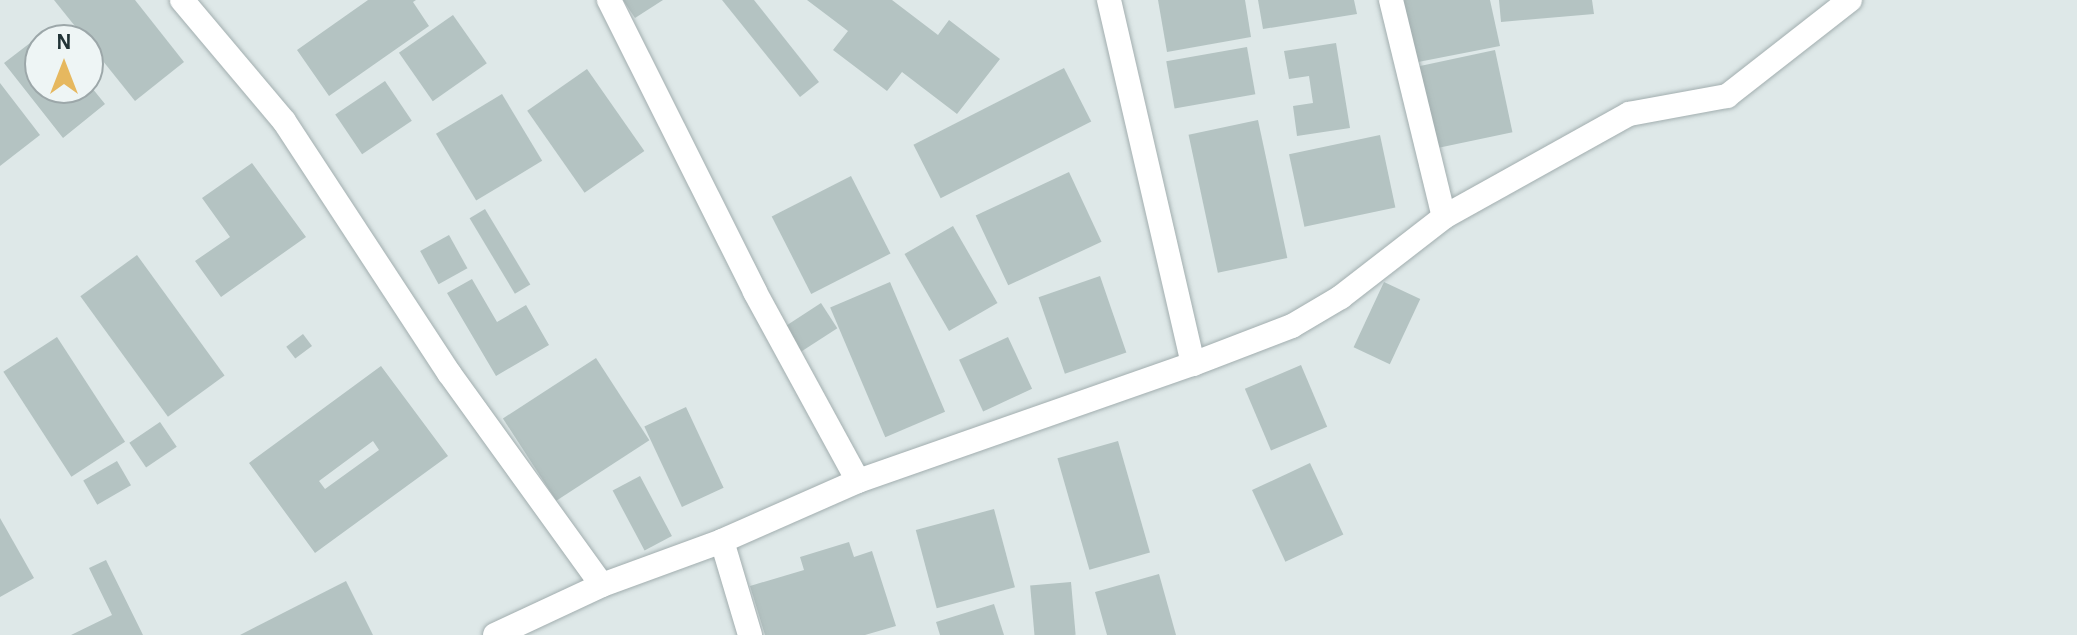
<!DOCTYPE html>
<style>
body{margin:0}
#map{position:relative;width:2077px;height:635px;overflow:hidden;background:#dee8e8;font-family:"Alegreya Sans",sans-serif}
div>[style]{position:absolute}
.building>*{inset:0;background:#b4c3c2;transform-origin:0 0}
.roads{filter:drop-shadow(0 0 2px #a2aeaf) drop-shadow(0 0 2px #a2aeaf)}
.minor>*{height:24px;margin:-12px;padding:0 12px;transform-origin:12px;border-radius:12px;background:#fff}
span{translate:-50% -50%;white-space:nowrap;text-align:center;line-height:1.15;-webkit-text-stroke:6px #eef5f5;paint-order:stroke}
.north{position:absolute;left:24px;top:24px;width:80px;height:80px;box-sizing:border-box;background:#eef5f5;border:2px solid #9ca7a9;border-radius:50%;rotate:0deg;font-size:22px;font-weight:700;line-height:32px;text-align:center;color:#213336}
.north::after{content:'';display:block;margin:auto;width:28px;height:36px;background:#e6b85f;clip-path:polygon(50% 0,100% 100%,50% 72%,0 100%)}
</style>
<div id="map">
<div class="building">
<i style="clip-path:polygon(54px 0,135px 0,184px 62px,135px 101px)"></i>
<i style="clip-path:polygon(368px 0,416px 0,413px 2px,429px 26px,329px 96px,297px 50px)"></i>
<i style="clip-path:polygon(623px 0,663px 0,635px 18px)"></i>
<i style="clip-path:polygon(722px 0,754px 0,819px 82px,800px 97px)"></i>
<i style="clip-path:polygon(807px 0,892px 0,938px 35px,949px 20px,1000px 59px,957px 114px,902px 72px,887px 91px,833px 50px,848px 31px)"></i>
<i style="clip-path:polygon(1158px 0,1245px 0,1251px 37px,1167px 52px)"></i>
<i style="clip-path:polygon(1258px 0,1354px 0,1357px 14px,1263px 29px)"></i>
<i style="clip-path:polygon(1400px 0,1490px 0,1500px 46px,1413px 63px)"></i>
<i style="clip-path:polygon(1499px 0,1592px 0,1594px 14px,1501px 22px)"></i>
<i style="left:453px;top:15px;width:59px;height:66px;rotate:55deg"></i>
<i style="clip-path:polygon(47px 30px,55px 40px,40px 40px,40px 88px,88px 88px,88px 83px,105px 104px,63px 138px,4px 63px)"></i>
<i style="clip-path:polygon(1336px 43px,1350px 128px,1297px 136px,1293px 106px,1313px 103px,1309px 76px,1289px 79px,1284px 51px)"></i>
<i style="left:1247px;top:47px;width:48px;height:82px;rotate:80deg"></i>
<i style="left:1495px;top:50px;width:84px;height:79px;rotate:78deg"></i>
<i style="left:1064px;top:68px;width:60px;height:169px;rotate:63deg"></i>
<i style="left:587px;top:69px;width:100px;height:73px;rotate:55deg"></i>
<i style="left:385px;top:81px;width:48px;height:60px;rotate:56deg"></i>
<i style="clip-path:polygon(0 83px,40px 135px,0 166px)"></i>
<i style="left:502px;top:94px;width:78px;height:77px;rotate:59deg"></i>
<i style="left:1258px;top:120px;width:141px;height:71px;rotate:78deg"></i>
<i style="left:1380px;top:135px;width:74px;height:93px;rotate:78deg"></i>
<i style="clip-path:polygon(252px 163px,306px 237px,221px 297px,195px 261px,230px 237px,202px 198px)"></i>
<i style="left:1069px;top:172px;width:77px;height:103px;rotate:65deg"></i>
<i style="left:851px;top:176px;width:87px;height:89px;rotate:63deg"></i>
<i style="left:485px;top:209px;width:88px;height:18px;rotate:59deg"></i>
<i style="left:953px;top:226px;width:89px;height:56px;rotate:60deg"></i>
<i style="left:449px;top:235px;width:38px;height:33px;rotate:61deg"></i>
<i style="left:137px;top:255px;width:149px;height:70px;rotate:54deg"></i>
<i style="left:1100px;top:276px;width:81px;height:65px;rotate:71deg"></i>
<i style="clip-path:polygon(472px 279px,497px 322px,526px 305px,549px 345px,496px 376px,447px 293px)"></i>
<i style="left:890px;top:282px;width:141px;height:65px;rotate:67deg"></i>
<i style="left:1384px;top:282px;width:40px;height:72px;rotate:25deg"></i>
<i style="left:821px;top:303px;width:30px;height:48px;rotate:57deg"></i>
<i style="left:303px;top:334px;width:15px;height:21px;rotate:53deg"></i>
<i style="left:57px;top:337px;width:125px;height:64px;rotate:57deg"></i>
<i style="left:1008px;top:337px;width:57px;height:54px;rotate:65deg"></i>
<i style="left:596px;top:358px;width:98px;height:111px;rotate:57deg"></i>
<i style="left:1301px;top:365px;width:67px;height:61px;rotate:67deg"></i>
<i style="clip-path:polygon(evenodd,381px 366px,448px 456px,315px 553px,249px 463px,381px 366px,373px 441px,379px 450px,325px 489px,319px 481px,373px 441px)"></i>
<i style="left:686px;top:407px;width:89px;height:46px;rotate:65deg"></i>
<i style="left:160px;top:422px;width:30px;height:37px;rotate:56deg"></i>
<i style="left:1118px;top:441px;width:116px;height:63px;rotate:74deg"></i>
<i style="left:117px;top:461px;width:28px;height:39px;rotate:60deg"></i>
<i style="left:1310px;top:463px;width:79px;height:64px;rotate:65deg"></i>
<i style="left:640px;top:476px;width:68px;height:31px;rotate:62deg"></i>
<i style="left:994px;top:509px;width:81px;height:81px;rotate:75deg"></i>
<i style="clip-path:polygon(0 518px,34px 578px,0 597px)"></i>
<i style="clip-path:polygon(849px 542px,854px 557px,872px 551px,896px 626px,865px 635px,765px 635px,750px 586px,804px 570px,800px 557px)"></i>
<i style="clip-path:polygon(106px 560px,143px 635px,71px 635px,112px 615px,89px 568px)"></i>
<i style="clip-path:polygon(1159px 574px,1176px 635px,1107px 635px,1095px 592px)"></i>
<i style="clip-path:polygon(346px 581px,373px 635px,240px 635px)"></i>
<i style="left:1071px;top:582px;width:53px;height:41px;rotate:85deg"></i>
<i style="clip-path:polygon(994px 604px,1004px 635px,940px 635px,936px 622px)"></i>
</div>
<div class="roads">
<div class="minor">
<i style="left:182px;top:0;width:158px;rotate:49.9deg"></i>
<i style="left:284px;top:121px;width:301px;rotate:56.8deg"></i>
<i style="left:449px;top:373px;width:261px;rotate:54.2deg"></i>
<i style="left:609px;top:0;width:326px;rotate:63.4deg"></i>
<i style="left:755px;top:292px;width:215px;rotate:61.4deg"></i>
<i style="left:1391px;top:0;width:223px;rotate:76.3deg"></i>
<i style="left:1193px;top:364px;width:106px;rotate:-21deg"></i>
<i style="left:1292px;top:326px;width:57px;rotate:-30.6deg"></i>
<i style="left:1341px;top:297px;width:130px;rotate:-37.8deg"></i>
<i style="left:1444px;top:217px;width:212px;rotate:-29.1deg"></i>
<i style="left:1629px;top:114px;width:100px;rotate:-10.4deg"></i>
<i style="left:1727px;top:96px;width:156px;rotate:-38deg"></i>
<i style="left:722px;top:541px;width:98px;rotate:73.4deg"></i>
<i style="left:495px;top:635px;width:118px;rotate:-25deg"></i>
<i style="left:602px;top:585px;width:128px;rotate:-20.1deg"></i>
<i style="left:722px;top:541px;width:149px;rotate:-23.8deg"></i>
<i style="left:858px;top:481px;width:355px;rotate:-19.3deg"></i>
<i style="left:1193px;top:364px;width:374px;rotate:-103deg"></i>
</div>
</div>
<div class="north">N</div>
</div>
